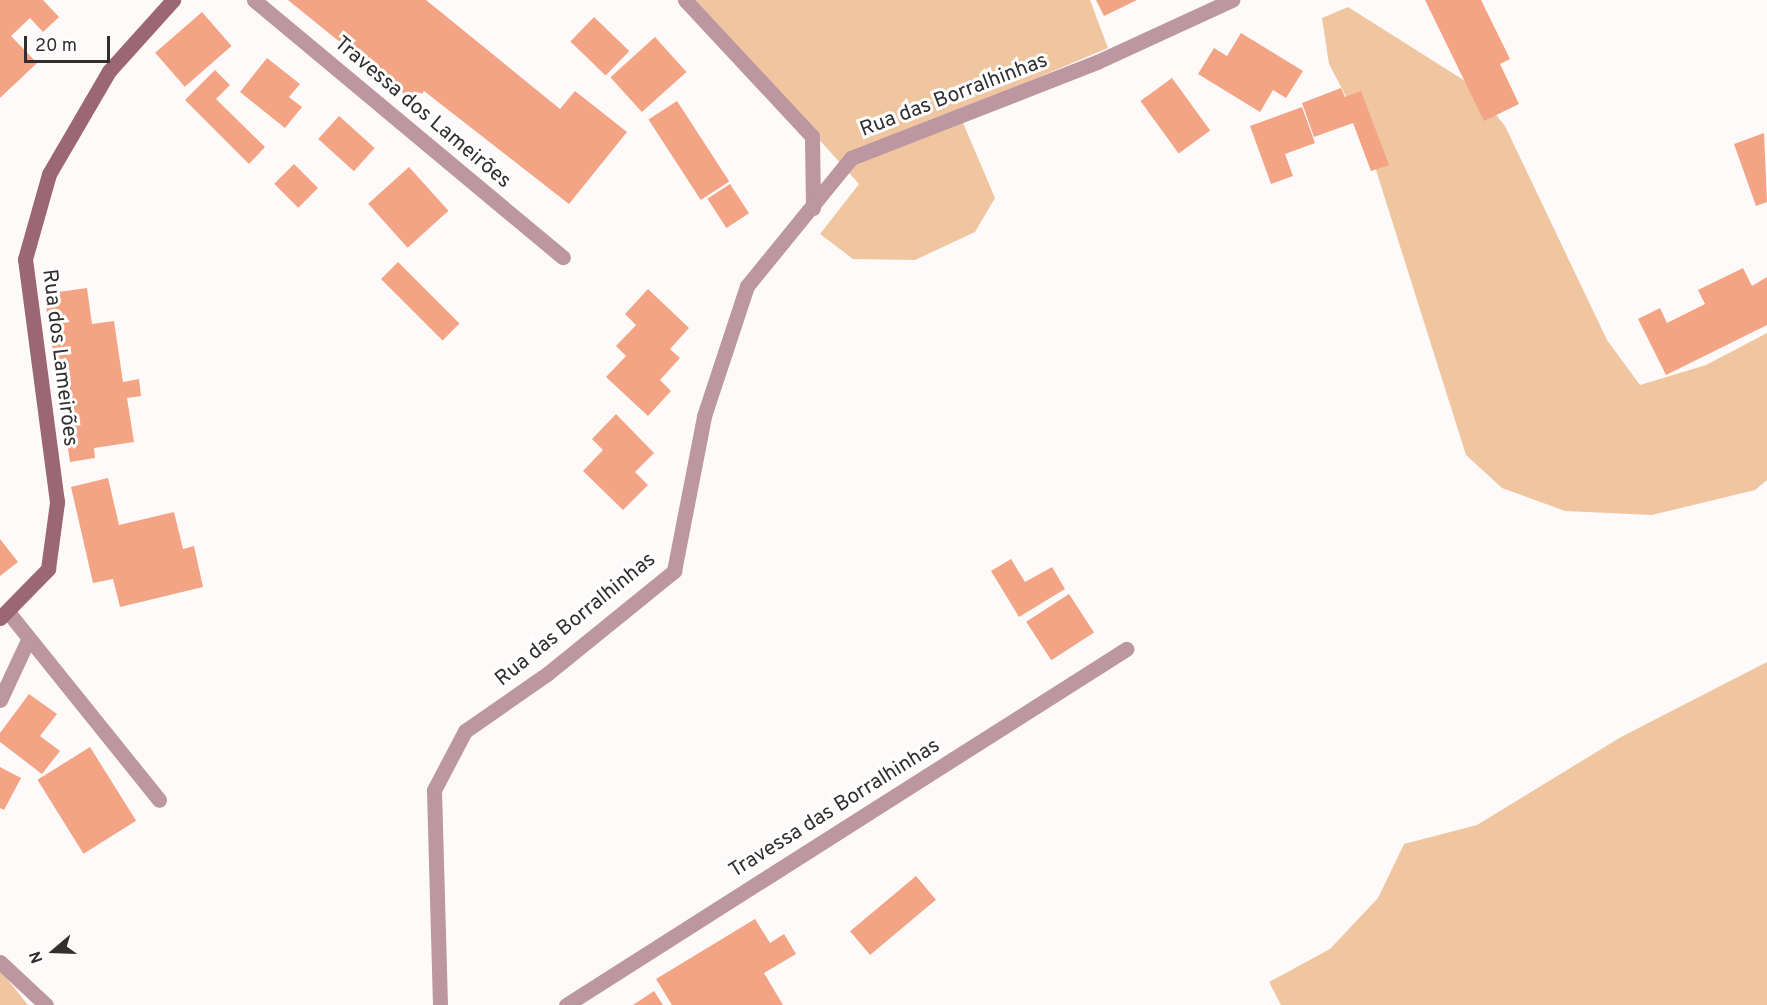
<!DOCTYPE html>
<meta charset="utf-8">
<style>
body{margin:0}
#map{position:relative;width:1767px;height:1005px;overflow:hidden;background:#fefafa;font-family:Overpass,sans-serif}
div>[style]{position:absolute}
.green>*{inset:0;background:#f0c6a1}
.building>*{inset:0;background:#f3a485;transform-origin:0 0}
.street>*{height:15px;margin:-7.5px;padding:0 7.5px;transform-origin:7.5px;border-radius:7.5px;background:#bc96a1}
.secondary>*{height:15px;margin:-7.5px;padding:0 7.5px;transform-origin:7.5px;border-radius:7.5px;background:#9b6676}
span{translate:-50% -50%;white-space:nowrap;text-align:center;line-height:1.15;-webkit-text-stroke:6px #fff;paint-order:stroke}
.street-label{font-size:21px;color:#332f2f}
.north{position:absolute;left:24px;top:921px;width:60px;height:60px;-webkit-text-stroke:4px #fff;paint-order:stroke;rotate:251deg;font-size:16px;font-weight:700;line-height:24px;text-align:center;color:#332f2f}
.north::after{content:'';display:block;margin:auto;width:21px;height:27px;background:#332f2f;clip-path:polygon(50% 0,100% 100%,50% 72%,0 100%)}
.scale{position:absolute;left:24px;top:36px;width:86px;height:27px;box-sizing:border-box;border:3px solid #332f2f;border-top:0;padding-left:8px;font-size:18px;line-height:21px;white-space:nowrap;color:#332f2f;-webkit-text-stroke:4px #fff;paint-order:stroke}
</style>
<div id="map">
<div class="green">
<i style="clip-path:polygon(694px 0,1090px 0,1108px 48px,958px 111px,995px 198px,975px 232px,915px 260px,853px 259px,820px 234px,859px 184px)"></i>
<i style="clip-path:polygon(1348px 7px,1473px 86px,1505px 126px,1607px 340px,1640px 385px,1706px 365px,1767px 333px,1767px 480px,1755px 490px,1652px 515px,1565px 511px,1502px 488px,1466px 455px,1363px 129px,1329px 64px,1322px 18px)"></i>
<i style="clip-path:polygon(1767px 662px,1767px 1005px,1281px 1005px,1269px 982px,1330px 949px,1378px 898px,1404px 844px,1477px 825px,1621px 737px)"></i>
<i style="clip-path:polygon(0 970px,28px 1005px,0 1005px)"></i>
</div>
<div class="building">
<i style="clip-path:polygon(0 0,43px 0,59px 17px,43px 32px,30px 18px,11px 36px,37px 63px,0 98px)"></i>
<i style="clip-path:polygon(288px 0,426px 0,560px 109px,575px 91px,627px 132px,569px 204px,424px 91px,415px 103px)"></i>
<i style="clip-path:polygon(1096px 0,1137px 0,1104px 16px)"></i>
<i style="clip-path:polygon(1425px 0,1481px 0,1510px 59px,1500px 64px,1519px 104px,1484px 121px)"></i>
<i style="left:202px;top:12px;width:45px;height:62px;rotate:49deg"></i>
<i style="left:594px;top:17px;width:49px;height:34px;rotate:44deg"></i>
<i style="clip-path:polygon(1241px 33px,1303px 71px,1286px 98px,1273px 90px,1260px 112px,1198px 74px,1214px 48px,1227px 56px)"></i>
<i style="left:655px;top:37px;width:47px;height:60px;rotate:48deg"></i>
<i style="clip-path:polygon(267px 58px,300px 84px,289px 97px,302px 107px,285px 128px,240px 92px)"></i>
<i style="clip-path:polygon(215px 70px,230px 85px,216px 99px,265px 147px,249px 164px,185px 100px)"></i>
<i style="left:1172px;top:78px;width:65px;height:39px;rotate:54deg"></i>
<i style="clip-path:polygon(1341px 88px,1345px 97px,1361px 91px,1389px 165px,1371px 171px,1353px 123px,1314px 137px,1302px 103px)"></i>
<i style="left:677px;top:101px;width:96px;height:34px;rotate:57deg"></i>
<i style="clip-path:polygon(1302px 107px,1315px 143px,1285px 154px,1293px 176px,1271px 184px,1250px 126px)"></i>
<i style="left:339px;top:116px;width:48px;height:31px;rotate:42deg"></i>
<i style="clip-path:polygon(1764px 133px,1767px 202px,1756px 206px,1734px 144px)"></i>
<i style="left:294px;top:164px;width:34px;height:28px;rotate:45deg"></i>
<i style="left:409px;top:167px;width:59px;height:55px;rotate:48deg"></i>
<i style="left:730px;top:184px;width:35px;height:27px;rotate:57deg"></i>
<i style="left:398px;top:262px;width:87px;height:24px;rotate:45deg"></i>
<i style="clip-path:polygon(1743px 268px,1752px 286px,1767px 277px,1767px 325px,1666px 375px,1638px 319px,1660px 308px,1667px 323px,1705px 304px,1698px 290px)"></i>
<i style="clip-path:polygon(87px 288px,92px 324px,114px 321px,123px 382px,139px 379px,141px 396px,127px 398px,134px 442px,94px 448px,95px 458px,70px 462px,44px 294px)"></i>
<i style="clip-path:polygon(648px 289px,689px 328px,670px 349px,680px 358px,660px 380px,671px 391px,648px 416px,606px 377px,626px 356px,616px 346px,636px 325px,625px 314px)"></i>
<i style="clip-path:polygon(616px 414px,654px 453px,635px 472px,648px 485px,623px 510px,583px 471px,603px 450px,592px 439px)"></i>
<i style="clip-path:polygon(108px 478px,119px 525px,174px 512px,183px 549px,194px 546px,203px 587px,120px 607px,113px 579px,93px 583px,71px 487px)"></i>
<i style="clip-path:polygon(0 539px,18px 562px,0 576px)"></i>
<i style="clip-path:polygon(1011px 559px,1025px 582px,1052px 567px,1065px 589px,1019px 617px,991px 571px)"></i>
<i style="left:1069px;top:594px;width:46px;height:51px;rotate:57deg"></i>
<i style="clip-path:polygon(29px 694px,57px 714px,40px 736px,60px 751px,42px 774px,0 742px,0 733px)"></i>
<i style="left:90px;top:747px;width:87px;height:62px;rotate:58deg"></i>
<i style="clip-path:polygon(0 767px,21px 778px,4px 810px,0 808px)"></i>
<i style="left:916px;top:876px;width:31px;height:86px;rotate:50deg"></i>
<i style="clip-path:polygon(755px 919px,770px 943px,784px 934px,796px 954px,764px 973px,783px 1005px,672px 1005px,656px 979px)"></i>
<i style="clip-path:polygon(654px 991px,663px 1005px,633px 1005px)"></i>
</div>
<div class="street">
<i style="left:254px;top:0;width:402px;rotate:39.8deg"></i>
<i style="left:685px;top:0;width:186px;rotate:47deg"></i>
<i style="left:812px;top:136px;width:72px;rotate:89.2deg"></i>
<i style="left:8px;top:612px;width:241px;rotate:51.2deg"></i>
<i style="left:0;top:700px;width:66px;rotate:-65deg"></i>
<i style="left:0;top:962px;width:63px;rotate:43.1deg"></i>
<i style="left:440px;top:1005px;width:215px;rotate:-91.6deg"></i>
<i style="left:434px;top:790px;width:67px;rotate:-62.3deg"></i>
<i style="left:465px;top:731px;width:100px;rotate:-34.8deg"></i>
<i style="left:547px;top:674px;width:164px;rotate:-39deg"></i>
<i style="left:674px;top:571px;width:158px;rotate:-79deg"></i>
<i style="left:704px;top:416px;width:137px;rotate:-71.7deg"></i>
<i style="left:747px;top:286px;width:165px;rotate:-50.9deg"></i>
<i style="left:851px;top:158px;width:264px;rotate:-21.3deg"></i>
<i style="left:1097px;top:62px;width:149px;rotate:-24.7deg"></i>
<i style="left:566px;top:1005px;width:664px;rotate:-32.44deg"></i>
</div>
<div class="secondary">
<i style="left:0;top:618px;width:69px;rotate:-45.6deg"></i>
<i style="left:48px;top:569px;width:68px;rotate:-82.3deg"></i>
<i style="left:57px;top:502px;width:245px;rotate:-97.5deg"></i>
<i style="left:25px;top:259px;width:88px;rotate:-74.2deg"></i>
<i style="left:49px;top:174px;width:119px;rotate:-59.8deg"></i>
<i style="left:109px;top:71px;width:96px;rotate:-48deg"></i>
</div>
<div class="street-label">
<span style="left:954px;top:96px;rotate:-21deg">Rua das Borralhinhas</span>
<span style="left:422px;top:113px;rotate:40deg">Travessa dos Lameirões</span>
<span style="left:59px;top:358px;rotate:83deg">Rua dos Lameirões</span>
<span style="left:576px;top:620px;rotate:-39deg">Rua das Borralhinhas</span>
<span style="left:835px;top:809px;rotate:-32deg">Travessa das Borralhinhas</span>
</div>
<div class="north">N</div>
<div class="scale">20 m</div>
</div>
